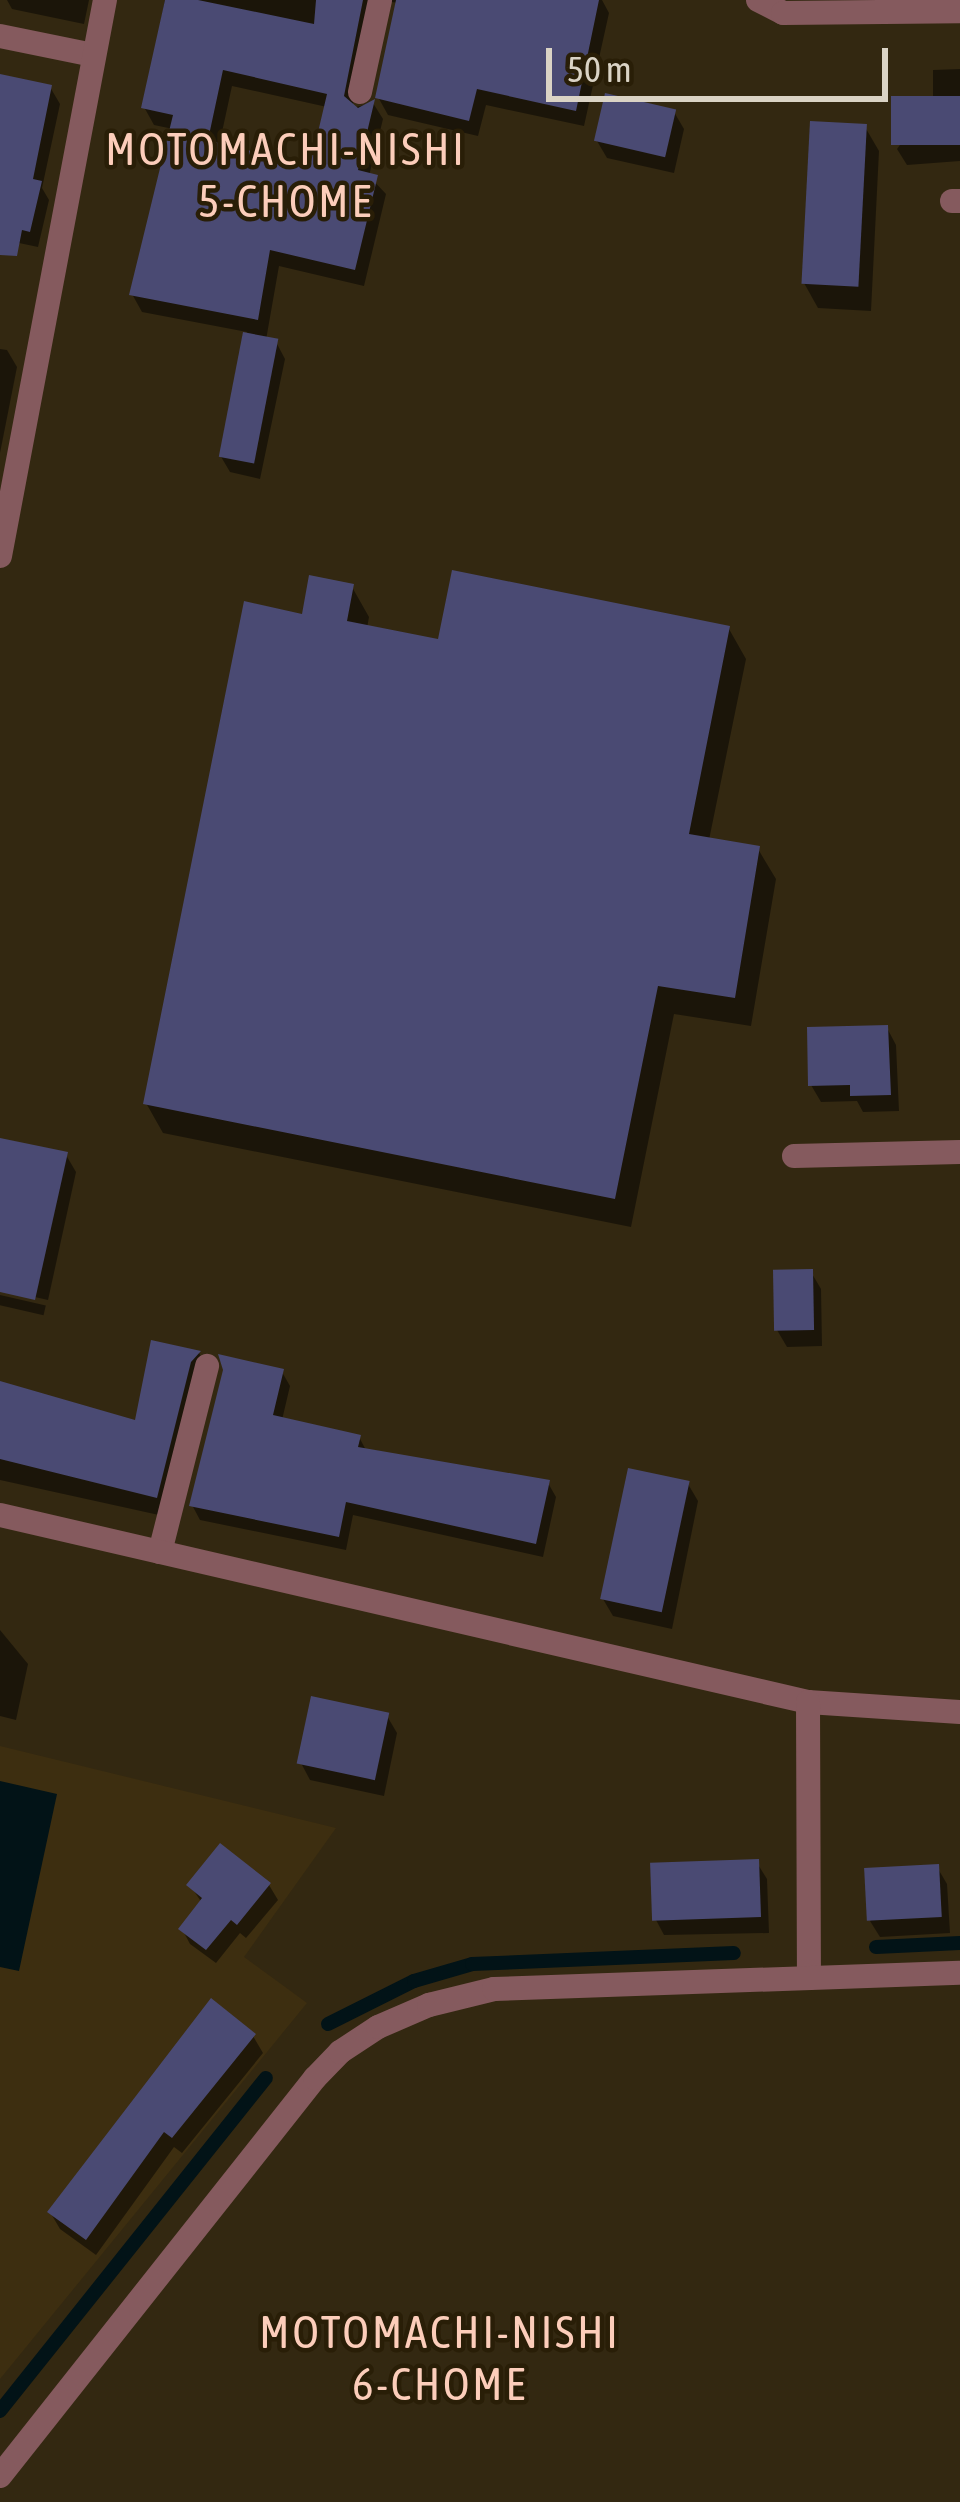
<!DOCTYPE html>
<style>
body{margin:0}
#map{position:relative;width:960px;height:2502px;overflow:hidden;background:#332811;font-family:"Asap Condensed",sans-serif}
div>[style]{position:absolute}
.built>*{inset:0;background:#3d2e10}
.water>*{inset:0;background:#021317}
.shadow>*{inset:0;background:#0007;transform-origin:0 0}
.stream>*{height:14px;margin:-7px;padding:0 7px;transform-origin:7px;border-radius:7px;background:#021317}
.building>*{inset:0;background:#4a4a73;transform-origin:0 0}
.service>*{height:24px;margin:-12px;padding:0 12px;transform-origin:12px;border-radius:12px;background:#855a5e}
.minor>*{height:24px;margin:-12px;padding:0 12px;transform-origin:12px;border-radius:12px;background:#855a5e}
.tertiary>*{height:24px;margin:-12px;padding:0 12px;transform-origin:12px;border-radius:12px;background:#855a5e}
span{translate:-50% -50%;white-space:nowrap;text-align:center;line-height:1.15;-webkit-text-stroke:9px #291e07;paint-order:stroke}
.neighbourhood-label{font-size:45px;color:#fccdba;letter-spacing:3px}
.scale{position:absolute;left:546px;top:48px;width:342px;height:54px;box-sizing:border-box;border:6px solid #dad3c5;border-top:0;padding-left:15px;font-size:36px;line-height:42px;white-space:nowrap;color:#dad3c5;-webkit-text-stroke:9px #291e07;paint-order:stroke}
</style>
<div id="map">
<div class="built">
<i style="clip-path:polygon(0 1746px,336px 1828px,244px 1957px,307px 2003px,0 2379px)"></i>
</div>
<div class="water">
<i style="clip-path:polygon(0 1781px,57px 1794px,19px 1971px,0 1967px)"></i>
</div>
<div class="shadow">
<i style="clip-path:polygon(7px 0,89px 0,84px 24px,12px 9px)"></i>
<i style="clip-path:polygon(evenodd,165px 0,602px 0,609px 13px,584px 126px,486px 105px,478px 136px,388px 115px,378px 97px,399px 3px,384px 1px,372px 15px,352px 108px,373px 103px,383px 119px,369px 176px,386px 194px,364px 286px,279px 266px,266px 340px,276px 342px,285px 359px,260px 479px,230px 472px,220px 455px,247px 332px,142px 312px,132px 294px,173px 129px,154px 125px,144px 107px,165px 0,232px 86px,327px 107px,312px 170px,219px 146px,232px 86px)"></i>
<i style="clip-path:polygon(960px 69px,960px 161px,907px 165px,897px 149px,933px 100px,933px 70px)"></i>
<i style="clip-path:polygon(0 77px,50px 87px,60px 104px,42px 188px,49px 200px,38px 247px,0 239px)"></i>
<i style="clip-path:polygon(674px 112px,684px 129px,674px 173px,607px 158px,597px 141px)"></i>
<i style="clip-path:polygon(865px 127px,879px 151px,871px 311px,818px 308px,804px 283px)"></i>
<i style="clip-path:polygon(0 349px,7px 350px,17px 367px,0 453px)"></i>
<i style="clip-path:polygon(352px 587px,369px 617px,367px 628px,440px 643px,729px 629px,746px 659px,709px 840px,758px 849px,776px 879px,751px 1026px,674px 1014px,631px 1227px,163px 1133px,146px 1103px,304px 617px)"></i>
<i style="clip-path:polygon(887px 1028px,896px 1045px,899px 1111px,863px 1112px,857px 1101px,821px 1102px,811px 1085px)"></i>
<i style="clip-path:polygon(0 1141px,66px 1155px,76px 1172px,48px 1300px,0 1289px)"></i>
<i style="clip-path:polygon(811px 1272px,821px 1289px,822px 1346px,787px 1347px,777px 1330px)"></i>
<i style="left:0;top:1295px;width:47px;height:10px;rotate:13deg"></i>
<i style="clip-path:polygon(153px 1344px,199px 1353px,211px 1373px,168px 1517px,0 1480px,0 1384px,137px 1423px)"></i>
<i style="clip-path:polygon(282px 1372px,290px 1386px,282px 1420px,359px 1437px,367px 1452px,548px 1483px,556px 1497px,543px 1557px,353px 1515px,346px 1550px,200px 1520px,192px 1505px)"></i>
<i style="clip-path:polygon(688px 1484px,698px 1501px,672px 1629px,613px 1616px,603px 1599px)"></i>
<i style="clip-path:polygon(0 1630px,28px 1664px,16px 1720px,0 1716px)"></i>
<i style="clip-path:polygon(387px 1716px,397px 1733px,384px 1796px,310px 1780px,301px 1763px)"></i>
<i style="clip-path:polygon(757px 1863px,767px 1879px,769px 1933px,664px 1935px,655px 1918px)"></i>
<i style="clip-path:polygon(937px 1867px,947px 1884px,950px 1933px,880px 1937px,870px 1921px)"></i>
<i style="clip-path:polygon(190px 1885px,269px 1885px,278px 1900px,246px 1938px,240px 1933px,216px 1963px,190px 1944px,182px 1929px,202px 1903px)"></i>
<i style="clip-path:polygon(253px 2036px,263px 2053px,182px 2153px,174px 2147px,96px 2255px,60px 2229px,50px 2212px)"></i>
</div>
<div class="stream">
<i style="left:876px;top:1947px;width:84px;rotate:-2.7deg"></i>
<i style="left:328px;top:2024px;width:96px;rotate:-26.6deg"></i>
<i style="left:414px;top:1981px;width:60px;rotate:-16.3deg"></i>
<i style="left:472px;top:1964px;width:262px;rotate:-2.4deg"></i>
<i style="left:0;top:2411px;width:426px;rotate:-51.4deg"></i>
</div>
<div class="building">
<i style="clip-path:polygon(evenodd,165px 0,198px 0,314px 24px,316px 0,363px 0,344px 96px,358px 108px,375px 99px,358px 170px,378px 175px,355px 270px,270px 250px,258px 320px,129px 295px,173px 115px,141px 108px,165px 0,223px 70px,327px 94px,310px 166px,208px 140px,223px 70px)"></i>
<i style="clip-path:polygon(396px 0,599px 0,576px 111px,477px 89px,469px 121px,375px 98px)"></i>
<i style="clip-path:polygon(0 74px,52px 85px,33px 179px,42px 181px,30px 232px,22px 230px,17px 256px,0 255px)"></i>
<i style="left:605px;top:93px;width:73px;height:49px;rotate:13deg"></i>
<i style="left:960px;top:96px;width:49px;height:69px;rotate:90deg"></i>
<i style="left:810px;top:121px;width:57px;height:163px;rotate:3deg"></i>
<i style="left:243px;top:332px;width:36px;height:127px;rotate:11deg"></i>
<i style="clip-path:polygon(452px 570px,730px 626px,689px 834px,760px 846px,735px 998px,658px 986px,615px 1199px,143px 1104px,244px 601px,302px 614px,309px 575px,354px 584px,347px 621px,438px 639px)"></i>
<i style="clip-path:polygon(888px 1025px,891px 1095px,850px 1096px,850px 1085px,808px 1086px,807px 1027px)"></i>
<i style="clip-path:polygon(0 1138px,68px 1152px,35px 1300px,0 1292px)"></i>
<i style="left:813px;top:1269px;width:61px;height:40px;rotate:89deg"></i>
<i style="clip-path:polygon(151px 1340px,201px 1351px,191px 1362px,157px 1498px,0 1459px,0 1381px,135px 1420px)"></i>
<i style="clip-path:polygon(218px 1354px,284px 1369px,273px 1415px,361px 1435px,358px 1447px,550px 1480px,536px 1544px,346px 1502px,339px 1537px,189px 1506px,223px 1370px)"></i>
<i style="left:628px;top:1468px;width:63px;height:134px;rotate:12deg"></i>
<i style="left:311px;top:1696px;width:80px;height:69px;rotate:12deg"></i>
<i style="clip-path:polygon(220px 1843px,271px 1883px,237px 1925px,231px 1920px,206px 1950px,178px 1929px,202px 1898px,186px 1885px)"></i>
<i style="left:759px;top:1859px;width:58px;height:109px;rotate:88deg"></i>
<i style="left:939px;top:1864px;width:53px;height:75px;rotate:87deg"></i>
<i style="clip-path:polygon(211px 1998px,256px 2034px,172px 2138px,164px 2132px,86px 2240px,47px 2212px)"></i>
</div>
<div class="service">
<i style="left:952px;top:201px;width:8px"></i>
<i style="left:160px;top:1552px;width:192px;rotate:-75.8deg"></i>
</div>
<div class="minor">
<i style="left:758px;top:0;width:28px;rotate:27deg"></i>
<i style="left:783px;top:13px;width:177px;rotate:-0.6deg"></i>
<i style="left:0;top:36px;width:95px;rotate:11.5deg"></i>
<i style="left:360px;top:92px;width:94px;rotate:-77.7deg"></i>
<i style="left:794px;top:1156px;width:166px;rotate:-1.4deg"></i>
<i style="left:0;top:1515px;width:829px;rotate:13.03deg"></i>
<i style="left:808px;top:1702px;width:152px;rotate:3.8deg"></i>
<i style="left:808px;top:1702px;width:276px;rotate:89.8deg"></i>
<i style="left:0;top:2476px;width:508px;rotate:-51.64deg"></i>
<i style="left:315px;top:2078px;width:36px;rotate:-46deg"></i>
<i style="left:340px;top:2052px;width:45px;rotate:-33.3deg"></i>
<i style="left:378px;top:2027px;width:56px;rotate:-23.3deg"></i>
<i style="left:429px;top:2005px;width:67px;rotate:-13.8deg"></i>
<i style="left:494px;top:1989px;width:466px;rotate:-2deg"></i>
</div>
<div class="tertiary">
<i style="left:0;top:556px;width:566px;rotate:-79.31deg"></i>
</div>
<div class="neighbourhood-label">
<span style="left:286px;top:176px">MOTOMACHI-NISHI<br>5-CHOME</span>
<span style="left:440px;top:2359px">MOTOMACHI-NISHI<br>6-CHOME</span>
</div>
<div class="scale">50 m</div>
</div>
